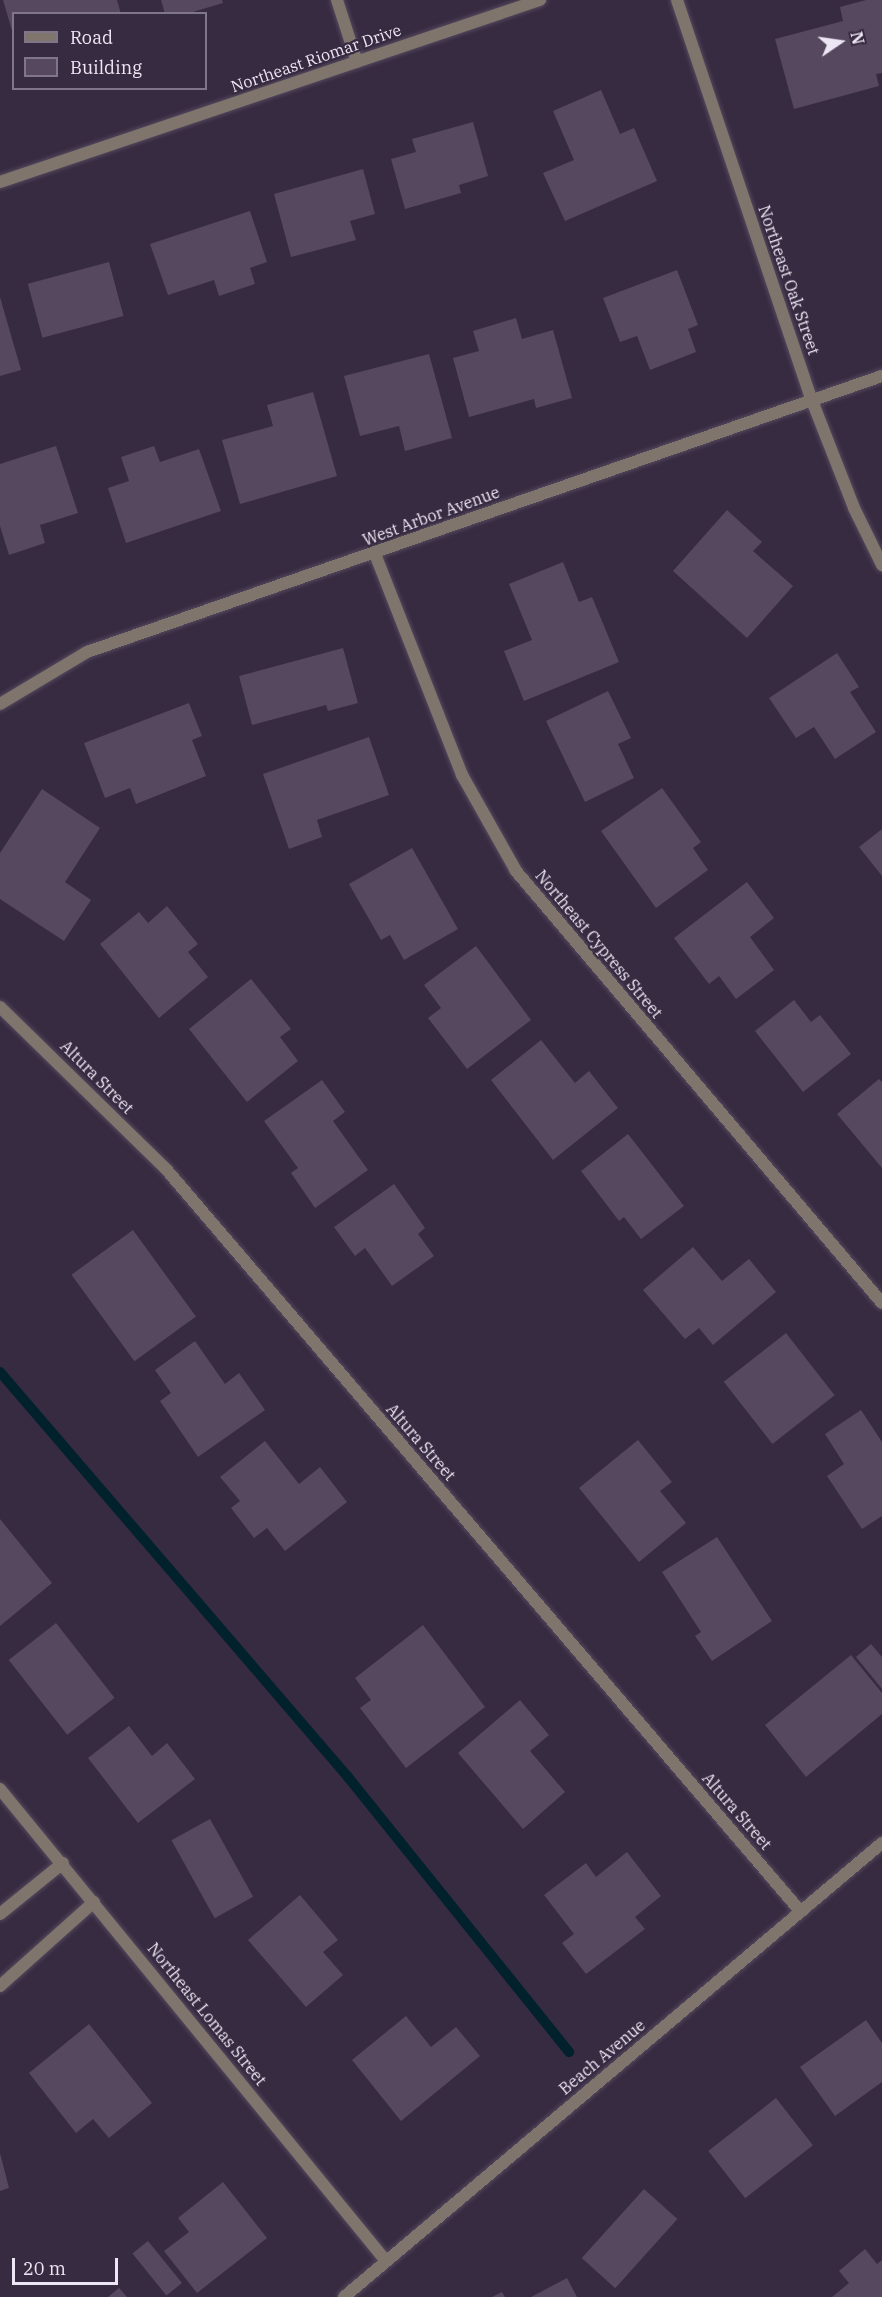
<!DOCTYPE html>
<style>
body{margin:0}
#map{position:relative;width:882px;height:2297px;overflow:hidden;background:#372b41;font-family:"IBM Plex Serif",serif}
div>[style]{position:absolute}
.stream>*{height:10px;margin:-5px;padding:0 5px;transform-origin:5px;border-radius:5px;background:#01212c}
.building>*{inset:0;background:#55485f;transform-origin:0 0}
.roads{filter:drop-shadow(0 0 2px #54495e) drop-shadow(0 0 2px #54495e)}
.minor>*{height:12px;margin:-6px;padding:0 6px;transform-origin:6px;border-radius:6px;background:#80756c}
.tertiary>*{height:12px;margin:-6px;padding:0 6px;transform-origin:6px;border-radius:6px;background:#80756c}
span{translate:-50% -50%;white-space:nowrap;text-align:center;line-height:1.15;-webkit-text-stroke:4.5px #372b41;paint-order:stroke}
.street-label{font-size:16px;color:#ede6f4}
.legend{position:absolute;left:12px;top:12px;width:195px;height:78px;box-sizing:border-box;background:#372b41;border:2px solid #807689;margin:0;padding:8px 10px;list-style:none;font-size:18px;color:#ede6f4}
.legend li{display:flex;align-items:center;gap:12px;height:30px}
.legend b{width:30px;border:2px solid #807689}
.north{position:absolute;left:810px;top:12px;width:60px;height:60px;-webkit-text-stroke:4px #372b41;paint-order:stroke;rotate:77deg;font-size:16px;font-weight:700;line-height:24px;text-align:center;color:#ede6f4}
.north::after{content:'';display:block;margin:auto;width:21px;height:27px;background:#ede6f4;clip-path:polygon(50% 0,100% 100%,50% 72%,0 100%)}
.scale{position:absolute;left:12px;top:2258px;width:106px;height:27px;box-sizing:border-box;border:3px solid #ede6f4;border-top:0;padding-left:8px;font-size:18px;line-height:21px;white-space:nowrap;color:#ede6f4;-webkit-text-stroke:4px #372b41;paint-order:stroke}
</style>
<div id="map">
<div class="stream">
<i style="left:0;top:1372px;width:534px;rotate:49.33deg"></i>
<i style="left:348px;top:1777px;width:353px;rotate:51.2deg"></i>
</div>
<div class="building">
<i style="clip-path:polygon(3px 0,117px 0,121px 14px,14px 14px,13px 34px)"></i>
<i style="clip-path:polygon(161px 0,222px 0,223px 3px,186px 14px,165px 14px)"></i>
<i style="clip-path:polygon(866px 0,882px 0,882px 73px,876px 74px,879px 86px,794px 109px,775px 39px,843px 21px,840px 7px)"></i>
<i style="clip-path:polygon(601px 90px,620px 134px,634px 128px,657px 181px,565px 221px,543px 173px,574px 160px,553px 111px)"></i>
<i style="clip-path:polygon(473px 122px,488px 176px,459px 185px,461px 193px,405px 209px,391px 159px,416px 152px,412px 139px)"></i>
<i style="clip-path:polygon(363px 169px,375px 214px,350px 221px,356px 240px,291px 257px,274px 194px)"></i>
<i style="clip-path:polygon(250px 211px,267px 262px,250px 268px,255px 284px,219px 296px,214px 280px,168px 295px,150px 244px)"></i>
<i style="left:109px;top:262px;width:56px;height:84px;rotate:75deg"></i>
<i style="clip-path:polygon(677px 270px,698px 325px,688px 329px,696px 352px,650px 370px,637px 336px,620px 342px,603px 298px)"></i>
<i style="clip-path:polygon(0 297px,21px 370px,0 376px)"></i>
<i style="clip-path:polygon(516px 318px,522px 339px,553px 330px,572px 398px,536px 408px,534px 399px,469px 417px,453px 358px,479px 351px,473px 331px)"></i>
<i style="clip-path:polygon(429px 354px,452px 438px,405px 451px,399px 426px,360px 436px,344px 376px)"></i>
<i style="clip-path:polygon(313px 392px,337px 476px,240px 504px,222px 440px,273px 426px,267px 405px)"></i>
<i style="clip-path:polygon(56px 446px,78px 513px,40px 525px,45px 543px,9px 555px,0 526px,0 464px)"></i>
<i style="clip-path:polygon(154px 446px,160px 462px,199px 449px,221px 511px,126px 543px,108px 488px,129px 481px,121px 457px)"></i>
<i style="clip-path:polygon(727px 510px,762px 542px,753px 551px,793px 586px,747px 638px,673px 571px)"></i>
<i style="clip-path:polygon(563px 562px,579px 602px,592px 597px,619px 662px,524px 701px,504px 651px,532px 640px,509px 584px)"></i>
<i style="clip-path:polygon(343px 648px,358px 703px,328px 711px,326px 705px,252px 725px,239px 676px)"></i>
<i style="clip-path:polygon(837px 653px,859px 687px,850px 692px,876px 732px,835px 759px,814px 727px,796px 738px,769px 698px)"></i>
<i style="clip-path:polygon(608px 691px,631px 738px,618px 744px,634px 778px,585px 802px,546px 721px)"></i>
<i style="clip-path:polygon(189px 703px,202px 736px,192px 740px,206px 776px,136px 804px,130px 788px,105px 798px,84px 743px)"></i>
<i style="clip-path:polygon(369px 737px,389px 795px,317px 820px,322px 837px,289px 849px,263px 774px)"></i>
<i style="clip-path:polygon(662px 788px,701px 842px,693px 848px,708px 870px,656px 908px,601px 831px)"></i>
<i style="clip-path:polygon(42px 789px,100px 828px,65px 882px,91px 900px,64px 941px,0 899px,0 853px)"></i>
<i style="clip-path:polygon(882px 829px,882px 876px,859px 847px)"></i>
<i style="clip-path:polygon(412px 848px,458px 929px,404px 960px,390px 935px,381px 940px,349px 884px)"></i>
<i style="clip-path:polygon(747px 882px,774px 918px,750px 937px,774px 970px,736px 999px,719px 976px,709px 984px,674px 938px)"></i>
<i style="clip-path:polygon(167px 906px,198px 944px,188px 952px,208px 977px,159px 1018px,100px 944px,139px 912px,148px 923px)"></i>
<i style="clip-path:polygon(476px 946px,531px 1020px,467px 1069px,428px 1018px,441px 1008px,424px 985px)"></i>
<i style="clip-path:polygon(251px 979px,291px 1029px,280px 1037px,298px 1061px,247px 1102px,189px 1029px)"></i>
<i style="clip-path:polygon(794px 1000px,811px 1022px,820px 1015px,851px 1054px,803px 1092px,755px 1031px)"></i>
<i style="clip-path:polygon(541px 1040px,575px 1083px,589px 1071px,618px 1108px,553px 1160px,491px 1080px)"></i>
<i style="clip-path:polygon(879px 1079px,882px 1082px,882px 1168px,837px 1114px)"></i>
<i style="clip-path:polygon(322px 1080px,345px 1112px,333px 1121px,368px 1170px,315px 1208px,291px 1173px,298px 1168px,264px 1121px)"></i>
<i style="clip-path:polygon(628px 1134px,684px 1206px,641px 1239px,624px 1217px,619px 1221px,581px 1171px)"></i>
<i style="clip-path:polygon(394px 1184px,425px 1228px,418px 1234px,434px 1256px,392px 1286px,365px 1248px,355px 1256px,334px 1227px)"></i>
<i style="left:133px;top:1230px;width:107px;height:76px;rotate:54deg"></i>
<i style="clip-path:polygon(693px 1247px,722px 1281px,749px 1259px,776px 1292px,713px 1345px,699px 1328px,685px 1339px,643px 1290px)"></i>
<i style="left:786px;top:1333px;width:79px;height:79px;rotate:52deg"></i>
<i style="clip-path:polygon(195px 1341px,225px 1384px,239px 1373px,265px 1410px,198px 1457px,160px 1401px,171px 1393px,155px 1370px)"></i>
<i style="clip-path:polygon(861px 1410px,882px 1442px,882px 1516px,862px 1529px,827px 1476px,844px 1464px,825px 1434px)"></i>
<i style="clip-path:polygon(638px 1440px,672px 1482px,660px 1491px,686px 1523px,639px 1562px,579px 1488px)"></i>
<i style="clip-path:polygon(265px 1441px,299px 1484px,320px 1467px,347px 1502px,285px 1551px,267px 1528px,254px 1538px,231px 1508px,240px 1501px,220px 1477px)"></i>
<i style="clip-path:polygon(0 1519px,52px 1583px,0 1626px)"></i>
<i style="clip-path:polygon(717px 1537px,772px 1621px,712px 1661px,695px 1636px,701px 1632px,662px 1572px)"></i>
<i style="left:56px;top:1623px;width:95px;height:60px;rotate:52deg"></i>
<i style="clip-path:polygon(423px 1625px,485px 1707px,406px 1768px,360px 1708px,371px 1700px,355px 1678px)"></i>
<i style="clip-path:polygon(871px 1644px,882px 1657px,882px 1689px,856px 1657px)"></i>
<i style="clip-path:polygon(851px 1655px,882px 1693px,882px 1714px,806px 1777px,765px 1725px)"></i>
<i style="clip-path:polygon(520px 1700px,549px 1735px,530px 1751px,565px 1792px,523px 1829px,458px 1753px)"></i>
<i style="clip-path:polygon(129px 1726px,152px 1756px,167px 1743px,195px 1779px,138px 1823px,88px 1758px)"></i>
<i style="left:210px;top:1819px;width:89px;height:44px;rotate:61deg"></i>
<i style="clip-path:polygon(627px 1852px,661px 1896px,635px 1917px,645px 1929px,586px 1974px,562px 1943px,574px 1934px,544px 1895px,586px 1863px,596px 1877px)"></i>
<i style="clip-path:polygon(300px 1895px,338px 1940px,323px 1952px,343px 1975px,306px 2007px,248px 1940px)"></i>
<i style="clip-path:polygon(406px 2016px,431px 2047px,456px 2027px,480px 2056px,401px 2121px,352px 2060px)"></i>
<i style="clip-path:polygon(866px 2020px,882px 2043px,882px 2082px,835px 2116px,800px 2067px)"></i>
<i style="clip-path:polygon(89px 2024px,152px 2103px,109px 2138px,93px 2119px,76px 2133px,29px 2073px)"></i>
<i style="left:776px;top:2098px;width:60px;height:86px;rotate:52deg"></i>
<i style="clip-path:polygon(0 2153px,9px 2188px,0 2191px)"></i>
<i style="clip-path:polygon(223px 2182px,267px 2238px,197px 2293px,164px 2251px,189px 2232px,178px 2218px)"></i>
<i style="left:644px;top:2189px;width:45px;height:93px;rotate:42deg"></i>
<i style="left:148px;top:2241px;width:54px;height:20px;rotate:51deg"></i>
<i style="clip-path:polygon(865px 2249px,877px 2264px,882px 2260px,882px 2297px,832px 2297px,849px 2283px,839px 2271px)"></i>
<i style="clip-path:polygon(567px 2278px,577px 2297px,531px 2297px)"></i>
<i style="clip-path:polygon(119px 2288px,127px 2297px,108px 2297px)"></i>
<i style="clip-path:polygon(502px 2292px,505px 2297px,492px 2297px)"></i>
</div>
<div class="roads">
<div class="minor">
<i style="left:337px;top:0;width:65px;rotate:72.1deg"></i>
<i style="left:677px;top:0;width:420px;rotate:71.4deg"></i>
<i style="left:811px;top:398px;width:118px;rotate:68.6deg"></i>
<i style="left:854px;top:508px;width:64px;rotate:63.8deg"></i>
<i style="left:375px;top:554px;width:238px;rotate:68.5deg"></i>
<i style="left:462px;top:775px;width:110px;rotate:60.6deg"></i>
<i style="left:516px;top:871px;width:566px;rotate:49.73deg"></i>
<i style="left:0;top:704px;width:101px;rotate:-30.9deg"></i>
<i style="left:87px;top:652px;width:842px;rotate:-19.15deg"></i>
<i style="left:0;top:1007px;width:232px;rotate:44.3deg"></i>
<i style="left:166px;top:1169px;width:977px;rotate:49.48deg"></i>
<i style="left:0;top:1789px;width:610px;rotate:50.72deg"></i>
<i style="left:0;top:1914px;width:81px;rotate:-39deg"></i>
<i style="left:0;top:1986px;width:126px;rotate:-41.8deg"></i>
<i style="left:344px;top:2297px;width:704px;rotate:-40.16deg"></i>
</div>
<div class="tertiary">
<i style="left:0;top:182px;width:570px;rotate:-18.63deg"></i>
</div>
</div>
<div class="street-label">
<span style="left:316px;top:58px;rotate:-19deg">Northeast Riomar Drive</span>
<span style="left:789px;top:280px;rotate:71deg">Northeast Oak Street</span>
<span style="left:431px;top:516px;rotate:-20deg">West Arbor Avenue</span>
<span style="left:599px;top:944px;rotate:50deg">Northeast Cypress Street</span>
<span style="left:97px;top:1077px;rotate:45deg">Altura Street</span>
<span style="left:421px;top:1442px;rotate:49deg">Altura Street</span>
<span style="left:737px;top:1811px;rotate:49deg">Altura Street</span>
<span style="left:207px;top:2014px;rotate:51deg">Northeast Lomas Street</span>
<span style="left:602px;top:2057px;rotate:-40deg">Beach Avenue</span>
</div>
<ul class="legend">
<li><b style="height:8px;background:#80756c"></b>Road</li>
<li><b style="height:16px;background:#55485f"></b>Building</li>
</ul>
<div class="north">N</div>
<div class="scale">20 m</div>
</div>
